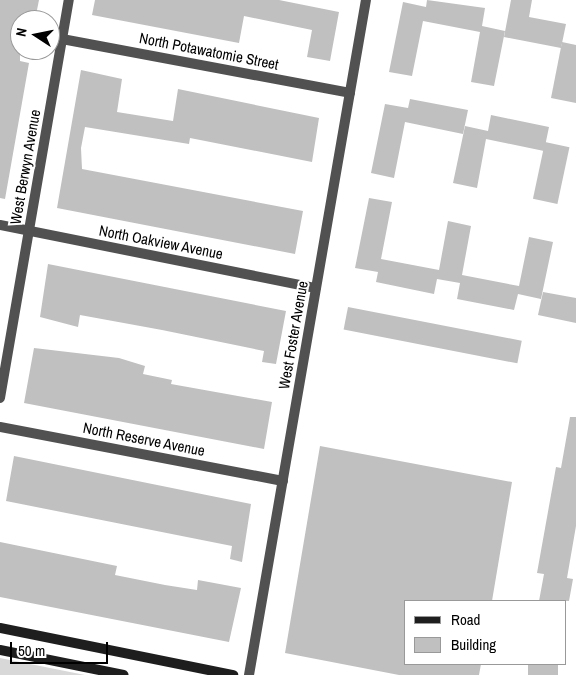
<!DOCTYPE html>
<style>
body{margin:0}
#map{position:relative;width:576px;height:675px;overflow:hidden;background:#fff;font-family:"Archivo Narrow",sans-serif}
div>[style]{position:absolute}
.green>*{inset:0;background:#d8d8d8}
.building>*{inset:0;background:#c0c0c0;transform-origin:0 0}
.minor>*{height:10px;margin:-5px;padding:0 5px;transform-origin:5px;border-radius:5px;background:#515151}
.tertiary>*{height:10px;margin:-5px;padding:0 5px;transform-origin:5px;border-radius:5px;background:#515151}
.secondary>*{height:10px;margin:-5px;padding:0 5px;transform-origin:5px;border-radius:5px;background:#1e1e1e}
span{translate:-50% -50%;white-space:nowrap;text-align:center;line-height:1.15;-webkit-text-stroke:4px #fff;paint-order:stroke}
.street-label{font-size:15px;color:#000}
.legend{position:absolute;left:404px;top:600px;width:162px;height:65px;box-sizing:border-box;background:#fff;border:1px solid #999;margin:0;padding:6px 9px;list-style:none;font-size:15px;color:#000}
.legend li{display:flex;align-items:center;gap:10px;height:25px}
.legend b{width:25px;border:1px solid #999}
.north{position:absolute;left:10px;top:10px;width:50px;height:50px;box-sizing:border-box;background:#fff;border:1px solid #999;border-radius:50%;rotate:281deg;font-size:14px;font-weight:700;line-height:20px;text-align:center;color:#000}
.north::after{content:'';display:block;margin:auto;width:18px;height:22px;background:#000;clip-path:polygon(50% 0,100% 100%,50% 72%,0 100%)}
.scale{position:absolute;left:10px;top:642px;width:98px;height:22px;box-sizing:border-box;border:2px solid #000;border-top:0;padding-left:6px;font-size:15px;line-height:18px;white-space:nowrap;color:#000;-webkit-text-stroke:4px #fff;paint-order:stroke}
</style>
<div id="map">
<div class="green">
<i style="clip-path:polygon(0 658px,85px 675px,0 675px)"></i>
</div>
<div class="building">
<i style="clip-path:polygon(0 0,39px 0,35px 20px,20px 20px,20px 61px,29px 63px,5px 199px,0 198px)"></i>
<i style="clip-path:polygon(95px 0,279px 0,339px 12px,330px 61px,307px 57px,312px 30px,244px 16px,239px 43px,92px 15px)"></i>
<i style="clip-path:polygon(427px 0,485px 8px,482px 26px,505px 31px,494px 86px,471px 82px,480px 32px,423px 21px,412px 76px,389px 72px,403px 2px,426px 7px)"></i>
<i style="clip-path:polygon(511px 0,532px 0,529px 17px,566px 24px,561px 48px,504px 37px)"></i>
<i style="clip-path:polygon(562px 42px,576px 45px,576px 103px,551px 98px)"></i>
<i style="clip-path:polygon(81px 70px,122px 79px,117px 112px,173px 121px,178px 89px,319px 118px,312px 162px,190px 138px,189px 144px,85px 127px,81px 148px,82px 169px,303px 211px,295px 254px,57px 208px)"></i>
<i style="clip-path:polygon(410px 99px,468px 110px,463px 134px,405px 122px,394px 178px,371px 173px,385px 104px,408px 108px)"></i>
<i style="clip-path:polygon(491px 115px,549px 127px,544px 151px,486px 139px,477px 188px,453px 183px,465px 126px,488px 131px)"></i>
<i style="left:545px;top:142px;width:25px;height:58px;rotate:12deg"></i>
<i style="clip-path:polygon(369px 198px,392px 202px,381px 259px,439px 270px,448px 221px,471px 226px,462px 275px,519px 286px,529px 237px,553px 242px,541px 299px,518px 294px,514px 310px,457px 299px,460px 283px,437px 279px,434px 294px,376px 282px,378px 272px,355px 268px)"></i>
<i style="clip-path:polygon(48px 264px,286px 311px,276px 364px,262px 362px,264px 351px,162px 330px,80px 315px,78px 327px,40px 317px)"></i>
<i style="clip-path:polygon(543px 292px,576px 298px,576px 323px,538px 315px)"></i>
<i style="left:348px;top:307px;width:177px;height:23px;rotate:11deg"></i>
<i style="clip-path:polygon(34px 348px,119px 358px,145px 366px,143px 374px,172px 380px,171px 384px,272px 402px,264px 449px,24px 403px)"></i>
<i style="clip-path:polygon(570px 417px,576px 417px,576px 526px,567px 578px,573px 579px,569px 601px,539px 601px,544px 574px,537px 573px,556px 467px,561px 468px)"></i>
<i style="clip-path:polygon(320px 446px,512px 482px,492px 601px,405px 601px,405px 664px,481px 664px,479px 675px,399px 675px,285px 653px)"></i>
<i style="clip-path:polygon(14px 456px,251px 504px,242px 562px,230px 559px,232px 546px,6px 501px)"></i>
<i style="clip-path:polygon(0 542px,117px 566px,115px 575px,165px 585px,197px 590px,198px 580px,241px 588px,229px 642px,0 597px)"></i>
<i style="left:528px;top:664px;width:30px;height:11px"></i>
</div>
<div class="minor">
<i style="left:62px;top:39px;width:293px;rotate:10.6deg"></i>
<i style="left:0;top:225px;width:322px;rotate:11.3deg"></i>
<i style="left:0;top:398px;width:404px;rotate:-80.2deg"></i>
<i style="left:0;top:427px;width:288px;rotate:10.8deg"></i>
</div>
<div class="tertiary">
<i style="left:249px;top:675px;width:685px;rotate:-80.17deg"></i>
</div>
<div class="secondary">
<i style="left:0;top:628px;width:238px;rotate:11.4deg"></i>
<i style="left:0;top:650px;width:126px;rotate:11.4deg"></i>
</div>
<div class="street-label">
<span style="left:209px;top:51px;rotate:11deg">North Potawatomie Street</span>
<span style="left:25px;top:167px;rotate:-80deg">West Berwyn Avenue</span>
<span style="left:161px;top:242px;rotate:11deg">North Oakview Avenue</span>
<span style="left:293px;top:335px;rotate:-80deg">West Foster Avenue</span>
<span style="left:144px;top:439px;rotate:11deg">North Reserve Avenue</span>
</div>
<ul class="legend">
<li><b style="height:6px;background:#1e1e1e"></b>Road</li>
<li><b style="height:14px;background:#c0c0c0"></b>Building</li>
</ul>
<div class="north">N</div>
<div class="scale">50 m</div>
</div>
